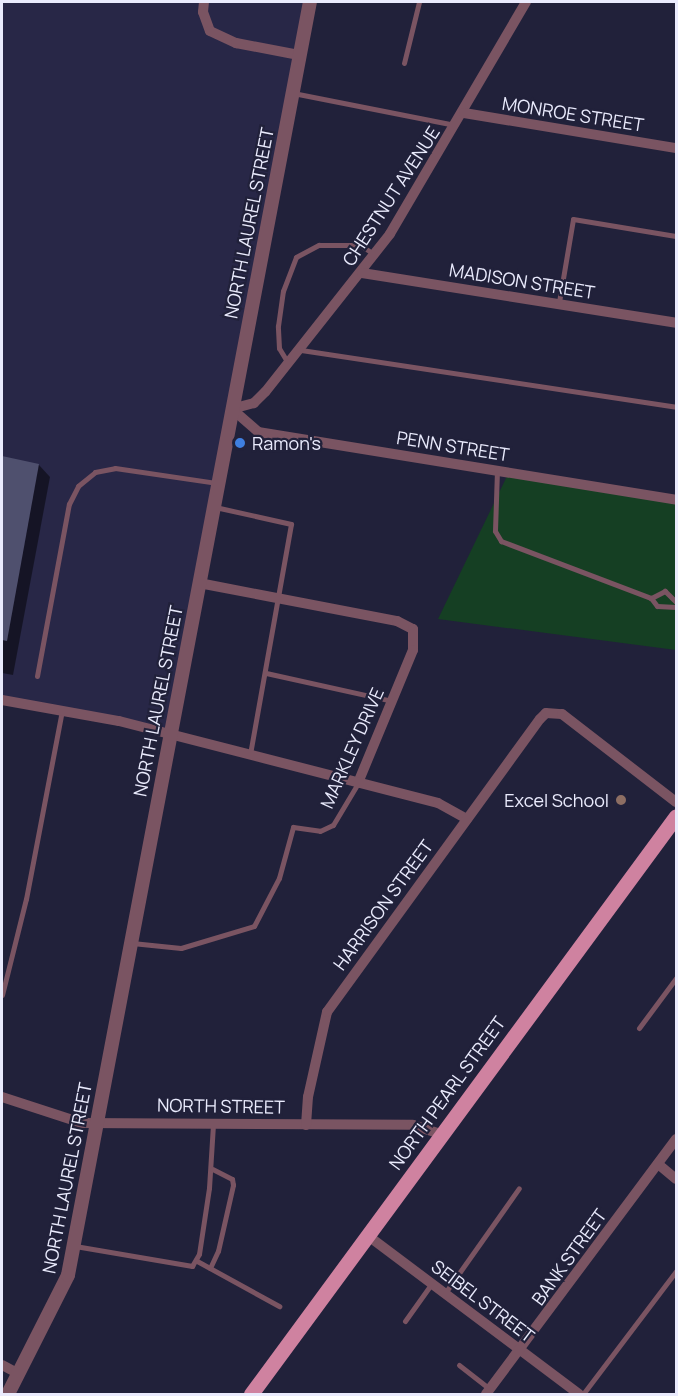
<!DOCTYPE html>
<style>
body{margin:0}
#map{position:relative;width:678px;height:1396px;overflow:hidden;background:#21213a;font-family:Manrope,sans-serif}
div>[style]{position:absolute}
.built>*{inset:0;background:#282747}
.green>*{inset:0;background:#153f23}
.shadow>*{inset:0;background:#0007}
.building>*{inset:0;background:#4f506e}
.service>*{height:5px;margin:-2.5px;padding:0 2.5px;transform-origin:2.5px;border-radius:2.5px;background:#7a5462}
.minor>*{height:10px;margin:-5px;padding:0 5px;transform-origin:5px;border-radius:5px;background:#7a5462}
.tertiary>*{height:14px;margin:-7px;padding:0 7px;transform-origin:7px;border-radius:7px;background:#7a5462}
.primary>*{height:15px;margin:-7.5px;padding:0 7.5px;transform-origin:7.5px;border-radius:7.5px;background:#cf82a0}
.dots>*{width:16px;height:16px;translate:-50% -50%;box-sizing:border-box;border:3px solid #21213a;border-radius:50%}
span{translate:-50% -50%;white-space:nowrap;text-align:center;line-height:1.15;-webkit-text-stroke:4.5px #21213a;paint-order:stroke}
.street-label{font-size:18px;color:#eaebfd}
.poi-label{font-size:18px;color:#eaebfd}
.left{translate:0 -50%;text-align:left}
.right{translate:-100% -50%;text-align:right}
.frame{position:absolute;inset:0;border:3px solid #eaebfd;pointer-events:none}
</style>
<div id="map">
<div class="built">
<i style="clip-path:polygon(2px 2px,310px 2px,169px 734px,2px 700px)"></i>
</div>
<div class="green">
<i style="clip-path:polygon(509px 472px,676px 500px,676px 650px,438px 619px)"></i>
</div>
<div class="shadow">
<i style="clip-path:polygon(2px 458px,39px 465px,50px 477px,13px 675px,2px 673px)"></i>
</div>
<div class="building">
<i style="clip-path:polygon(2px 456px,39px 464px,7px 641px,2px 640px)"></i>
</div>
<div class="service">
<i style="left:404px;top:63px;width:63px;rotate:-76.2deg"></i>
<i style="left:293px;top:93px;width:165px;rotate:11.2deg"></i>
<i style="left:559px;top:302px;width:84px;rotate:-80.4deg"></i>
<i style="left:573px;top:219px;width:104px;rotate:9.4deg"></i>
<i style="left:301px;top:350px;width:379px;rotate:8.6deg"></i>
<i style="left:288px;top:363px;width:17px;rotate:-121deg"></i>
<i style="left:279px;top:348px;width:22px;rotate:-93deg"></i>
<i style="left:278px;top:326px;width:35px;rotate:-82deg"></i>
<i style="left:283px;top:291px;width:36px;rotate:-69deg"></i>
<i style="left:296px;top:257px;width:26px;rotate:-28deg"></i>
<i style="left:319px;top:245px;width:41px"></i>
<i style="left:360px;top:245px;width:17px;rotate:33deg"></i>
<i style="left:497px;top:470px;width:61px;rotate:91.9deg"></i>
<i style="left:495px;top:531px;width:12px;rotate:59deg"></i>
<i style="left:501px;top:541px;width:160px;rotate:20.8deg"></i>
<i style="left:215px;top:507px;width:78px;rotate:12.6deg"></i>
<i style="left:291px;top:524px;width:234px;rotate:100.1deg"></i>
<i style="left:676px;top:602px;width:16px;rotate:-135deg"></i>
<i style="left:665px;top:591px;width:16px;rotate:153deg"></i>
<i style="left:651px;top:598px;width:10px;rotate:53deg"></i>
<i style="left:657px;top:606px;width:19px;rotate:3deg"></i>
<i style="left:266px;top:673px;width:129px;rotate:12.5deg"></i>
<i style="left:37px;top:676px;width:175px;rotate:-79.5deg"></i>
<i style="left:69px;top:504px;width:20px;rotate:-63deg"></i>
<i style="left:78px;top:486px;width:22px;rotate:-39deg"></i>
<i style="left:95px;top:472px;width:20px;rotate:-11deg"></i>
<i style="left:115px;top:468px;width:102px;rotate:8.4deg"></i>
<i style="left:132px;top:943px;width:49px;rotate:5.8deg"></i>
<i style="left:181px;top:948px;width:76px;rotate:-16.8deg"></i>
<i style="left:254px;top:926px;width:54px;rotate:-62.5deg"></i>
<i style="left:279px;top:878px;width:53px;rotate:-74.6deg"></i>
<i style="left:293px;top:827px;width:27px;rotate:8deg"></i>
<i style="left:320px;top:831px;width:14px;rotate:-25deg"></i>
<i style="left:333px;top:825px;width:49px;rotate:-59.2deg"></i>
<i style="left:2px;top:995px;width:99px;rotate:-76deg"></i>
<i style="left:26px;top:899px;width:191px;rotate:-79.2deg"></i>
<i style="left:639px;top:1028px;width:62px;rotate:-53.5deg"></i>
<i style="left:75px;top:1246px;width:119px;rotate:9.7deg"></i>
<i style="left:192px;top:1266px;width:14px;rotate:-60deg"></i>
<i style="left:199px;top:1254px;width:67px;rotate:-81.4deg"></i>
<i style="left:209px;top:1188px;width:64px;rotate:-86.4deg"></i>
<i style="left:197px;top:1261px;width:94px;rotate:28.8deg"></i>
<i style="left:210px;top:1268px;width:19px;rotate:-65deg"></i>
<i style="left:218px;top:1251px;width:68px;rotate:-77.2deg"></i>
<i style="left:233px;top:1185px;width:6px;rotate:-99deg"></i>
<i style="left:232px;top:1179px;width:22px;rotate:-153deg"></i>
<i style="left:445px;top:1293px;width:128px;rotate:-54.8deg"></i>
<i style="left:405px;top:1321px;width:47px;rotate:-54.6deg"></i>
<i style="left:459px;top:1365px;width:39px;rotate:38deg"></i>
<i style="left:583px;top:1394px;width:154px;rotate:-52.9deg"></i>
</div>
<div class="minor">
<i style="left:204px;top:2px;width:10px;rotate:96deg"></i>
<i style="left:203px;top:12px;width:20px;rotate:70deg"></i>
<i style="left:210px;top:31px;width:29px;rotate:25deg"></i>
<i style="left:236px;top:43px;width:64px;rotate:10.8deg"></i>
<i style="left:526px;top:2px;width:269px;rotate:120.4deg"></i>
<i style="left:390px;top:234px;width:201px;rotate:128.3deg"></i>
<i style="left:265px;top:392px;width:16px;rotate:135deg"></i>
<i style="left:254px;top:403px;width:23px;rotate:165deg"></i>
<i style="left:232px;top:409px;width:35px;rotate:41deg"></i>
<i style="left:258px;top:432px;width:423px;rotate:9.2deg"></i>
<i style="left:464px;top:113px;width:215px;rotate:9.4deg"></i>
<i style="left:362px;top:273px;width:318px;rotate:9deg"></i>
<i style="left:199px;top:583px;width:202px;rotate:10.9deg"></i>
<i style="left:397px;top:621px;width:18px;rotate:27deg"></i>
<i style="left:413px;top:629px;width:21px;rotate:90deg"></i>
<i style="left:413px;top:650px;width:144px;rotate:112.5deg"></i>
<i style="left:2px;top:700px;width:119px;rotate:10.2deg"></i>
<i style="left:119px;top:721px;width:329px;rotate:14.4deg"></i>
<i style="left:438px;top:803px;width:33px;rotate:29deg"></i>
<i style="left:2px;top:1097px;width:84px;rotate:18deg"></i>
<i style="left:82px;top:1123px;width:331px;rotate:0.3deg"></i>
<i style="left:413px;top:1125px;width:29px;rotate:18deg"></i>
<i style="left:306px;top:1125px;width:28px;rotate:-86deg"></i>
<i style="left:308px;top:1097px;width:87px;rotate:-77.4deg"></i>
<i style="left:327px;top:1012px;width:362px;rotate:-54deg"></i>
<i style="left:540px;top:719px;width:8px;rotate:-45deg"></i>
<i style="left:546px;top:713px;width:16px;rotate:4deg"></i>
<i style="left:562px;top:714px;width:144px;rotate:37.7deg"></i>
<i style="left:658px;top:1164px;width:23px;rotate:40deg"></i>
<i style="left:367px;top:1235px;width:265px;rotate:36.9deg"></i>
<i style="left:2px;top:1365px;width:19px;rotate:28deg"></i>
<i style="left:486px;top:1394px;width:318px;rotate:-53.3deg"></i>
</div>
<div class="tertiary">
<i style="left:8px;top:1394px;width:133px;rotate:-63.2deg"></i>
<i style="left:68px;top:1275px;width:1296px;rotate:-79.24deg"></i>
</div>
<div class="primary">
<i style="left:251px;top:1394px;width:717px;rotate:-53.67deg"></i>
</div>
<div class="dots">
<i style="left:240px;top:443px;background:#3f7fe0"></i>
<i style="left:621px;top:800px;background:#8d6e63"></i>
</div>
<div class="street-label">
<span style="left:573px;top:114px;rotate:9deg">MONROE STREET</span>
<span style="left:391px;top:196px;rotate:-57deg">CHESTNUT AVENUE</span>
<span style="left:249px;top:223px;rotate:-79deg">NORTH LAUREL STREET</span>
<span style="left:522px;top:281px;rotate:9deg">MADISON STREET</span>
<span style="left:453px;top:446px;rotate:9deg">PENN STREET</span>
<span style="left:158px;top:701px;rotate:-79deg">NORTH LAUREL STREET</span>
<span style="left:352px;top:748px;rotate:-66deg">MARKLEY DRIVE</span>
<span style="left:383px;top:905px;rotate:-54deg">HARRISON STREET</span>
<span style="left:447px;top:1093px;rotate:-54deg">NORTH PEARL STREET</span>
<span style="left:221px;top:1106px;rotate:1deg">NORTH STREET</span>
<span style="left:67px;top:1178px;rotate:-79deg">NORTH LAUREL STREET</span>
<span style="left:569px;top:1257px;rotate:-54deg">BANK STREET</span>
<span style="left:483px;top:1301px;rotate:37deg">SEIBEL STREET</span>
</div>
<div class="poi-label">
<span class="left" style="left:252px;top:443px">Ramon's</span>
<span class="right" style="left:609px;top:800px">Excel School</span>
</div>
<div class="frame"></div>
</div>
